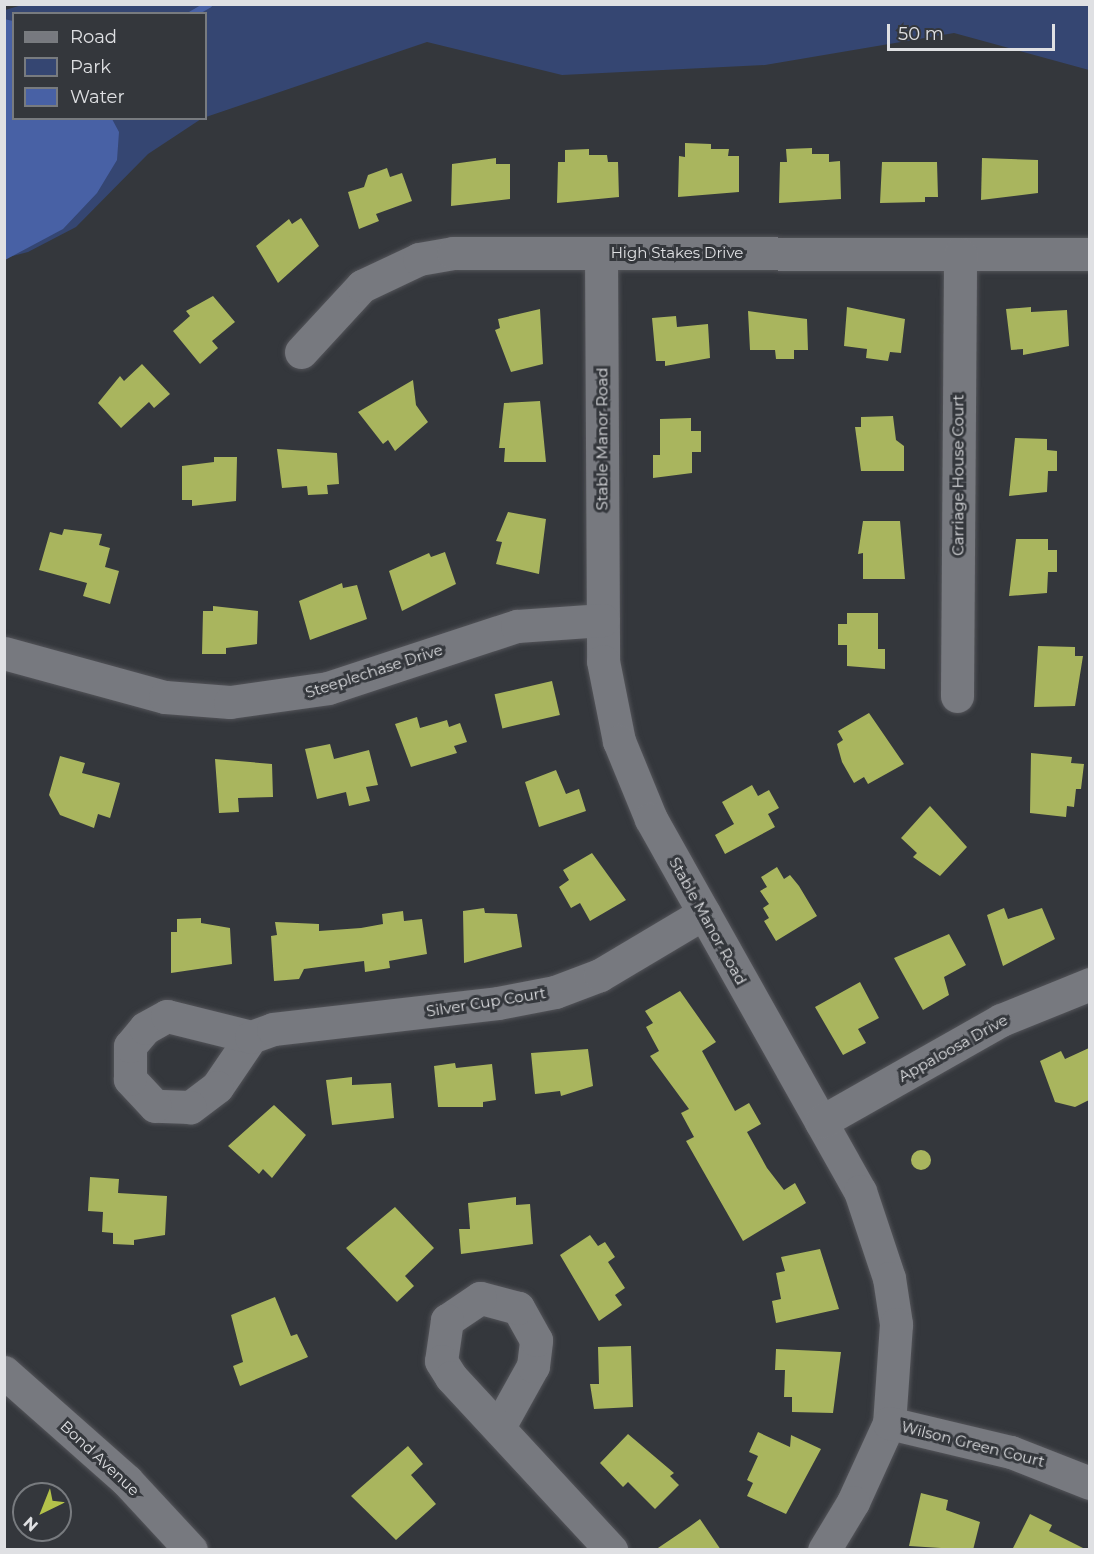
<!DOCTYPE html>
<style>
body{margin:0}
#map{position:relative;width:1094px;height:1554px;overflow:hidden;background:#34373c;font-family:Montserrat,sans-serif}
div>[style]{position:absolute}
.green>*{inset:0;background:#354672}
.water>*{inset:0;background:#4861a5}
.stream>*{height:7px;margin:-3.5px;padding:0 3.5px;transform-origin:3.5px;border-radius:3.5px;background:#4861a5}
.building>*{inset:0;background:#a9b55e;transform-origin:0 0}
.round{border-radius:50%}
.roads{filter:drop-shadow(0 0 2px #535459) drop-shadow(0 0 2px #535459)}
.minor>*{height:33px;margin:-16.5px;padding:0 16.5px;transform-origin:16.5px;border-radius:16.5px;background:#77797f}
span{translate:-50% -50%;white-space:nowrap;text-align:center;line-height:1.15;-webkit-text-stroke:6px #34373c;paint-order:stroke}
.street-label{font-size:15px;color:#dfe0e3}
.frame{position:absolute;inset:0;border:6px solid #dfe0e3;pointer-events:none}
.legend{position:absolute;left:12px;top:12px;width:195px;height:108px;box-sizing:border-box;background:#34373c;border:2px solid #787b7f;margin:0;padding:8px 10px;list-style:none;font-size:18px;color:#dfe0e3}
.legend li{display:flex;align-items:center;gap:12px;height:30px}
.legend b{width:30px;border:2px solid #787b7f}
.north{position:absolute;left:12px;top:1482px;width:60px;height:60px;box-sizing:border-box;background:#34373c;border:2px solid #787b7f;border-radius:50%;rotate:223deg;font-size:16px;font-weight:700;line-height:24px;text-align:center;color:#dfe0e3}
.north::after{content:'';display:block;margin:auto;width:21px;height:27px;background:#b4c24a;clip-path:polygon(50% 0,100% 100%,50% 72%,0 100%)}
.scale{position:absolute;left:887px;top:24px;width:168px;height:27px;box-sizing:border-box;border:3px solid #dfe0e3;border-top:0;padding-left:8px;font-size:18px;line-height:21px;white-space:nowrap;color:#dfe0e3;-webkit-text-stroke:4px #34373c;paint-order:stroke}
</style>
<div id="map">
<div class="green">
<i style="clip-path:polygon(22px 5px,1089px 5px,1089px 70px,954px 33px,765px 65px,562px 75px,427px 42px,206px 117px,206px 14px,14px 14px,14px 118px,201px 119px,148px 154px,76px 227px,28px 252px,5px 258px,5px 10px)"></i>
</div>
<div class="water">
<i style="clip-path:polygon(4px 19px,13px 21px,14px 118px,112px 119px,119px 132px,117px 160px,97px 193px,63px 229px,5px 260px)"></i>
</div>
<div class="stream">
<i style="left:191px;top:14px;width:20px;rotate:-30deg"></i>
</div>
<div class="building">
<i style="clip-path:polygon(685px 143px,711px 144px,711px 149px,729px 149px,728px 156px,739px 156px,739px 192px,678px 197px,679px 156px,685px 157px)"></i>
<i style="clip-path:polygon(812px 148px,812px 154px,829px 154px,829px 162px,840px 161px,841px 199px,779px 203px,780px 162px,787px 162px,786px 149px)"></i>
<i style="clip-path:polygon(589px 149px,589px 155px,607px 155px,608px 162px,618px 162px,619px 197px,557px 203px,558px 162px,565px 162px,565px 150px)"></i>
<i style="clip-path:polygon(496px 158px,496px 164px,510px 164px,510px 199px,451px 206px,452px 164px)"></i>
<i style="clip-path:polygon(982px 158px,1038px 160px,1038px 193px,981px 200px)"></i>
<i style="clip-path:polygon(882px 162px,937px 162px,938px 197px,925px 197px,925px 202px,880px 203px)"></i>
<i style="clip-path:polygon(387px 168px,390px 177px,402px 173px,412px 201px,376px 214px,379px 221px,359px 229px,348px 192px,364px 187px,368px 175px)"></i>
<i style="clip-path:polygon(301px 218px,319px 246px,278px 283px,256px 246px,289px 219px,292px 224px)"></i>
<i style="clip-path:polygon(213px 296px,235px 322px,212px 341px,218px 348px,200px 364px,173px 331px,190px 316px,186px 311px)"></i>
<i style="clip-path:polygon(847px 307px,905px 319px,901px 353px,890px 352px,888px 361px,866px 358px,867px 349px,844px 346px)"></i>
<i style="clip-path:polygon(1031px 307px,1031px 312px,1067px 310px,1069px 346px,1023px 355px,1023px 349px,1011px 350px,1006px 309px)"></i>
<i style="clip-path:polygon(540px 309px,543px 364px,511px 372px,495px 330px,500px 328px,498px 319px)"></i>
<i style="clip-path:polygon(748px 311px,807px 319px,808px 350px,794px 350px,794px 359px,776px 359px,775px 350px,750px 350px)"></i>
<i style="clip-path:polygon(676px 316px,677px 327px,708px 324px,710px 358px,665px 366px,665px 361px,656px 361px,652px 318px)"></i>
<i style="clip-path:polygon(142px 364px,170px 394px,154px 408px,149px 402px,121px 428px,98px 403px,120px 376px,124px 381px)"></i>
<i style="clip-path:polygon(413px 380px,416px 405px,428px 422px,395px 451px,388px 440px,383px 444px,358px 412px)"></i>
<i style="clip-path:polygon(540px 401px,546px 462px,504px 462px,505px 448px,499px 448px,504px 403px)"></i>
<i style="clip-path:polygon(893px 416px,896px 440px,904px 446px,904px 471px,861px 471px,855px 427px,861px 427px,861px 417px)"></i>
<i style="clip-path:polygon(691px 418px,691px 431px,701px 431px,701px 452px,692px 452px,692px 473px,653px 478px,653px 455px,660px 455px,660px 419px)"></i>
<i style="clip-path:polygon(1015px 438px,1047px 439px,1047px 450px,1057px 451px,1057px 471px,1048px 471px,1047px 492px,1009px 496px)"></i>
<i style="clip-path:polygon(277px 449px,337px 453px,339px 484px,327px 485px,328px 494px,308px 495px,307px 486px,282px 488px)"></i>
<i style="clip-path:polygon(214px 457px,237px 457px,236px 501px,192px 506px,192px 500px,182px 500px,182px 466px,214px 462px)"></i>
<i style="clip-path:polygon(508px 512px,546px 519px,539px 574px,496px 564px,502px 542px,496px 541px)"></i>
<i style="clip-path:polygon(863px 521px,900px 521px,905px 579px,863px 579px,863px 553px,858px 554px)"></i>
<i style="clip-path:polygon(64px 529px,102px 534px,99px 545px,110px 548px,105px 567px,119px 571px,110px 604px,83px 596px,87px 583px,39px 570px,50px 532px,62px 535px)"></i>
<i style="clip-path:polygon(1016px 539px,1048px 539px,1048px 550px,1057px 550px,1057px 572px,1048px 572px,1047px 593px,1009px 596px)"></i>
<i style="clip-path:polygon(445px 552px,456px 584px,402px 611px,389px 571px,429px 553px,431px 557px)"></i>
<i style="clip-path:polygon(342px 583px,343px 588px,357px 585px,367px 619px,310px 640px,299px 601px)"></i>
<i style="clip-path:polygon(213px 606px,258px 611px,257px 644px,226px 648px,226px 654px,202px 654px,203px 611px,213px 611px)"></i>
<i style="clip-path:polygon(847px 613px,878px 613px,878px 649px,885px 649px,885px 669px,847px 666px,847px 645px,838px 645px,838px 624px,847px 624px)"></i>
<i style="clip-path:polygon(1038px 646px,1075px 647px,1075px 656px,1083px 656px,1075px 706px,1034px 707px)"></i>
<i style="left:552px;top:681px;width:35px;height:59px;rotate:77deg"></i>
<i style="clip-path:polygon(869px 713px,904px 764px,868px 784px,864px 777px,854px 783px,842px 762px,837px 744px,843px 740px,838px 731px)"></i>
<i style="clip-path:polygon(417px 717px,420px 728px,447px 720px,449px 727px,460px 723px,467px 742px,454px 746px,457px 753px,411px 767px,395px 724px)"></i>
<i style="clip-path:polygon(330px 744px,334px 759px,369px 750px,378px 785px,366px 787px,370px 801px,349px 806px,346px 792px,317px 799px,305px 749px)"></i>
<i style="clip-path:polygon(1031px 753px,1072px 757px,1071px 763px,1084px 764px,1081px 789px,1076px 789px,1074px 807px,1067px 806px,1066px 817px,1030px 813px)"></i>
<i style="clip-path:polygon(60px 756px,85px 763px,82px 773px,120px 783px,110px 818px,98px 814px,94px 828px,60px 815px,49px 795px)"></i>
<i style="clip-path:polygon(215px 759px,272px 764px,273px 797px,238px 798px,239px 812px,219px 813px)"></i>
<i style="clip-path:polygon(556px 770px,566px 794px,579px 789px,586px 811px,539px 827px,525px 782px)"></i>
<i style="clip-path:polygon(752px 785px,758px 796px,769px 790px,779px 808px,768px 814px,775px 827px,725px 854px,715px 835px,734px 824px,722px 802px)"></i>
<i style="clip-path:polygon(930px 806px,967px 847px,940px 876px,913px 857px,917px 853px,901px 838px)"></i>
<i style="clip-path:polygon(592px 853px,626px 900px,590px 921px,580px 903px,571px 908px,559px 887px,569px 880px,563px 870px)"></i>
<i style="clip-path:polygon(777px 867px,784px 879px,790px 875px,799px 886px,817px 916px,776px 941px,764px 921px,769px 918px,763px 908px,769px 904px,760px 891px,767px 887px,761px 877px)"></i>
<i style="clip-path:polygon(484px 908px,485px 913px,517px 914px,522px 947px,464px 963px,463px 911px)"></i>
<i style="clip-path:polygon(1004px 908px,1008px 919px,1042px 908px,1055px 939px,1003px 966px,987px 915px)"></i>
<i style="clip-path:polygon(403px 911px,404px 921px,422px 919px,427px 954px,389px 961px,390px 968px,365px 972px,364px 961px,304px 969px,299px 979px,274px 981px,271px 936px,277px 935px,275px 922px,319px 924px,319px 931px,361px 928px,383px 924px,382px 914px)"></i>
<i style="clip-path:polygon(201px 918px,201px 923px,230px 928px,232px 964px,171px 973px,171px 932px,177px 932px,177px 919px)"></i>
<i style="clip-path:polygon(949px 934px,966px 965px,944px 977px,949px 995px,923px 1010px,894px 958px)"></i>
<i style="clip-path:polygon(860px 982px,879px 1018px,858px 1029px,866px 1043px,843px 1055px,815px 1007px)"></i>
<i style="clip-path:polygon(680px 991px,716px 1042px,702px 1051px,735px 1111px,749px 1103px,761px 1124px,747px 1132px,767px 1168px,784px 1190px,795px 1183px,806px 1203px,743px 1241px,686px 1141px,694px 1137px,681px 1113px,689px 1109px,650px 1056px,659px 1051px,646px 1027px,653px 1023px,645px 1011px)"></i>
<i style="clip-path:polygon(1089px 1048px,1089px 1100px,1075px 1107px,1055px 1102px,1040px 1061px,1061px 1051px,1065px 1059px)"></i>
<i style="clip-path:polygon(588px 1049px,593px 1086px,561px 1096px,560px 1091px,535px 1094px,531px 1053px)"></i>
<i style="clip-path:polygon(455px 1063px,456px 1068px,492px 1064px,496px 1100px,483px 1102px,483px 1107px,438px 1107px,434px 1066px)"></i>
<i style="clip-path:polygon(352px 1077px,352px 1085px,391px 1083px,394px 1118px,332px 1125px,326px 1080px)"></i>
<i style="clip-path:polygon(274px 1105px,306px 1135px,272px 1178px,263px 1169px,259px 1174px,228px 1146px)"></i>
<i class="round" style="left:911px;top:1150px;width:20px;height:20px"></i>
<i style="clip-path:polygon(90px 1177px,119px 1179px,118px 1193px,167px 1196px,165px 1235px,134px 1240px,134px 1245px,113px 1244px,113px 1233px,102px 1232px,103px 1212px,88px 1211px)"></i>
<i style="clip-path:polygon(516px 1197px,516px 1205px,530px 1204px,533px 1244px,461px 1254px,459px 1229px,470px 1229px,468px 1203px)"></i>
<i style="clip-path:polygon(395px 1207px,434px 1248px,405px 1276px,414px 1286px,397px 1302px,346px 1248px)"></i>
<i style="clip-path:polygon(590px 1235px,598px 1246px,605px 1242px,615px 1257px,608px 1262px,625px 1288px,615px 1295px,622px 1305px,599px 1321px,560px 1255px)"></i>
<i style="clip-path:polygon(820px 1249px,839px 1309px,776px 1323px,772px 1301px,781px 1299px,776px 1273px,785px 1271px,781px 1257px)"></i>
<i style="clip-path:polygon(275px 1297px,291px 1336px,297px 1334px,308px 1357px,240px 1386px,233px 1366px,243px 1362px,231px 1315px)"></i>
<i style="clip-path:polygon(631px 1346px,633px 1407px,594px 1409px,590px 1384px,599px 1384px,598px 1347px)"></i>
<i style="clip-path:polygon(776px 1349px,841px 1352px,833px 1413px,792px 1412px,792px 1397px,784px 1397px,785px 1370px,775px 1370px)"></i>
<i style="clip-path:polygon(758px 1432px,790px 1447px,791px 1435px,821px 1449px,786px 1514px,747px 1496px,753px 1483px,747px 1480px,758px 1456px,749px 1452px)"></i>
<i style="clip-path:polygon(628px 1434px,674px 1473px,670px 1476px,679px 1485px,655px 1509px,628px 1482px,623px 1487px,600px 1463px)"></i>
<i style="clip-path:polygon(408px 1446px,423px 1464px,411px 1475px,436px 1504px,396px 1540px,351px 1496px)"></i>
<i style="clip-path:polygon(921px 1493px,948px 1500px,946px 1510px,980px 1522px,973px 1550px,909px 1546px)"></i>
<i style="clip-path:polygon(1030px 1514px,1052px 1525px,1049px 1531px,1087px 1550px,1012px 1550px)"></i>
<i style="clip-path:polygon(700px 1519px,721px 1550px,655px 1550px,689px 1527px)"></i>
</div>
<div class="roads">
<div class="minor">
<i style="left:601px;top:253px;width:408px;rotate:89.7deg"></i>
<i style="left:603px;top:661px;width:82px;rotate:78.7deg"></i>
<i style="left:619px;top:741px;width:84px;rotate:67.7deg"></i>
<i style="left:651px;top:819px;width:427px;rotate:60.7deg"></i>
<i style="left:860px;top:1191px;width:92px;rotate:71.6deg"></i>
<i style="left:889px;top:1278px;width:47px;rotate:81.3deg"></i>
<i style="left:896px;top:1324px;width:99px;rotate:94deg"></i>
<i style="left:889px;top:1423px;width:87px;rotate:114.5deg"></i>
<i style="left:853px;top:1502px;width:56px;rotate:121.1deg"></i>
<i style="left:301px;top:352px;width:90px;rotate:-47.3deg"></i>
<i style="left:362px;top:286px;width:63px;rotate:-25.3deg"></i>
<i style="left:419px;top:259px;width:35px;rotate:-10deg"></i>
<i style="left:453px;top:253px;width:637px;rotate:0.09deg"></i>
<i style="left:4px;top:653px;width:167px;rotate:15.3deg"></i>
<i style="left:165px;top:697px;width:65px;rotate:4.4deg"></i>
<i style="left:230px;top:702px;width:99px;rotate:-8.1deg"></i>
<i style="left:328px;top:688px;width:199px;rotate:-18.2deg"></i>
<i style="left:517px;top:626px;width:86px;rotate:-4deg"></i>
<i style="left:957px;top:696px;width:442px;rotate:-89.6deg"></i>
<i style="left:251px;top:1037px;width:60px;rotate:124.2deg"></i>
<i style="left:217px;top:1087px;width:34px;rotate:143deg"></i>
<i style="left:190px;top:1107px;width:35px;rotate:-178deg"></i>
<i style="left:155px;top:1106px;width:37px;rotate:-133deg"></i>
<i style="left:130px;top:1079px;width:33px;rotate:-90deg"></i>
<i style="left:130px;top:1046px;width:23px;rotate:-50deg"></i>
<i style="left:145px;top:1028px;width:25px;rotate:-29deg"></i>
<i style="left:167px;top:1016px;width:87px;rotate:14deg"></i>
<i style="left:251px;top:1037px;width:23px;rotate:-20deg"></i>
<i style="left:273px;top:1029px;width:226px;rotate:-6.6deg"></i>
<i style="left:498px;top:1003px;width:58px;rotate:-10.9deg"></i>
<i style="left:555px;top:992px;width:48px;rotate:-20.7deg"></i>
<i style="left:600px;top:975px;width:121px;rotate:-30.8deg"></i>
<i style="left:821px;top:1122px;width:207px;rotate:-29.5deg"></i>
<i style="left:1001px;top:1020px;width:96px;rotate:-22deg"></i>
<i style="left:4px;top:1372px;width:164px;rotate:41.5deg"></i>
<i style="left:127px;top:1481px;width:94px;rotate:47.2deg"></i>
<i style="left:889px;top:1423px;width:125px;rotate:13.4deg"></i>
<i style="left:1011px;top:1452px;width:85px;rotate:21.4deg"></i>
<i style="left:499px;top:1427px;width:70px;rotate:-60.9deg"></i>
<i style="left:533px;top:1366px;width:26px;rotate:-83deg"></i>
<i style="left:536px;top:1340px;width:37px;rotate:-119deg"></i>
<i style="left:518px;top:1308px;width:39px;rotate:-165deg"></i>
<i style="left:480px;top:1298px;width:40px;rotate:146deg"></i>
<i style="left:447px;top:1320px;width:41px;rotate:98.3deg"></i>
<i style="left:441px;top:1361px;width:19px;rotate:58deg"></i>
<i style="left:451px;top:1377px;width:236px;rotate:47.2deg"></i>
</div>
</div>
<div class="street-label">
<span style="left:677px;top:253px">High Stakes Drive</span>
<span style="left:602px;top:439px;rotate:-90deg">Stable Manor Road</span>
<span style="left:958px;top:475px;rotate:-90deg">Carriage House Court</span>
<span style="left:374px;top:671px;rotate:-18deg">Steeplechase Drive</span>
<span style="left:708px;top:921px;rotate:61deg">Stable Manor Road</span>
<span style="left:486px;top:1002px;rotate:-9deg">Silver Cup Court</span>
<span style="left:953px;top:1048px;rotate:-29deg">Appaloosa Drive</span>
<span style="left:973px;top:1444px;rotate:14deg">Wilson Green Court</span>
<span style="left:100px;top:1458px;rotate:43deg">Bond Avenue</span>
</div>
<div class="frame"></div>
<ul class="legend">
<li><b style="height:8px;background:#77797f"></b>Road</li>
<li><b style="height:16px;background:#354672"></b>Park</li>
<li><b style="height:16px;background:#4861a5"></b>Water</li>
</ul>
<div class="north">N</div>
<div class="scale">50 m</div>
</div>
